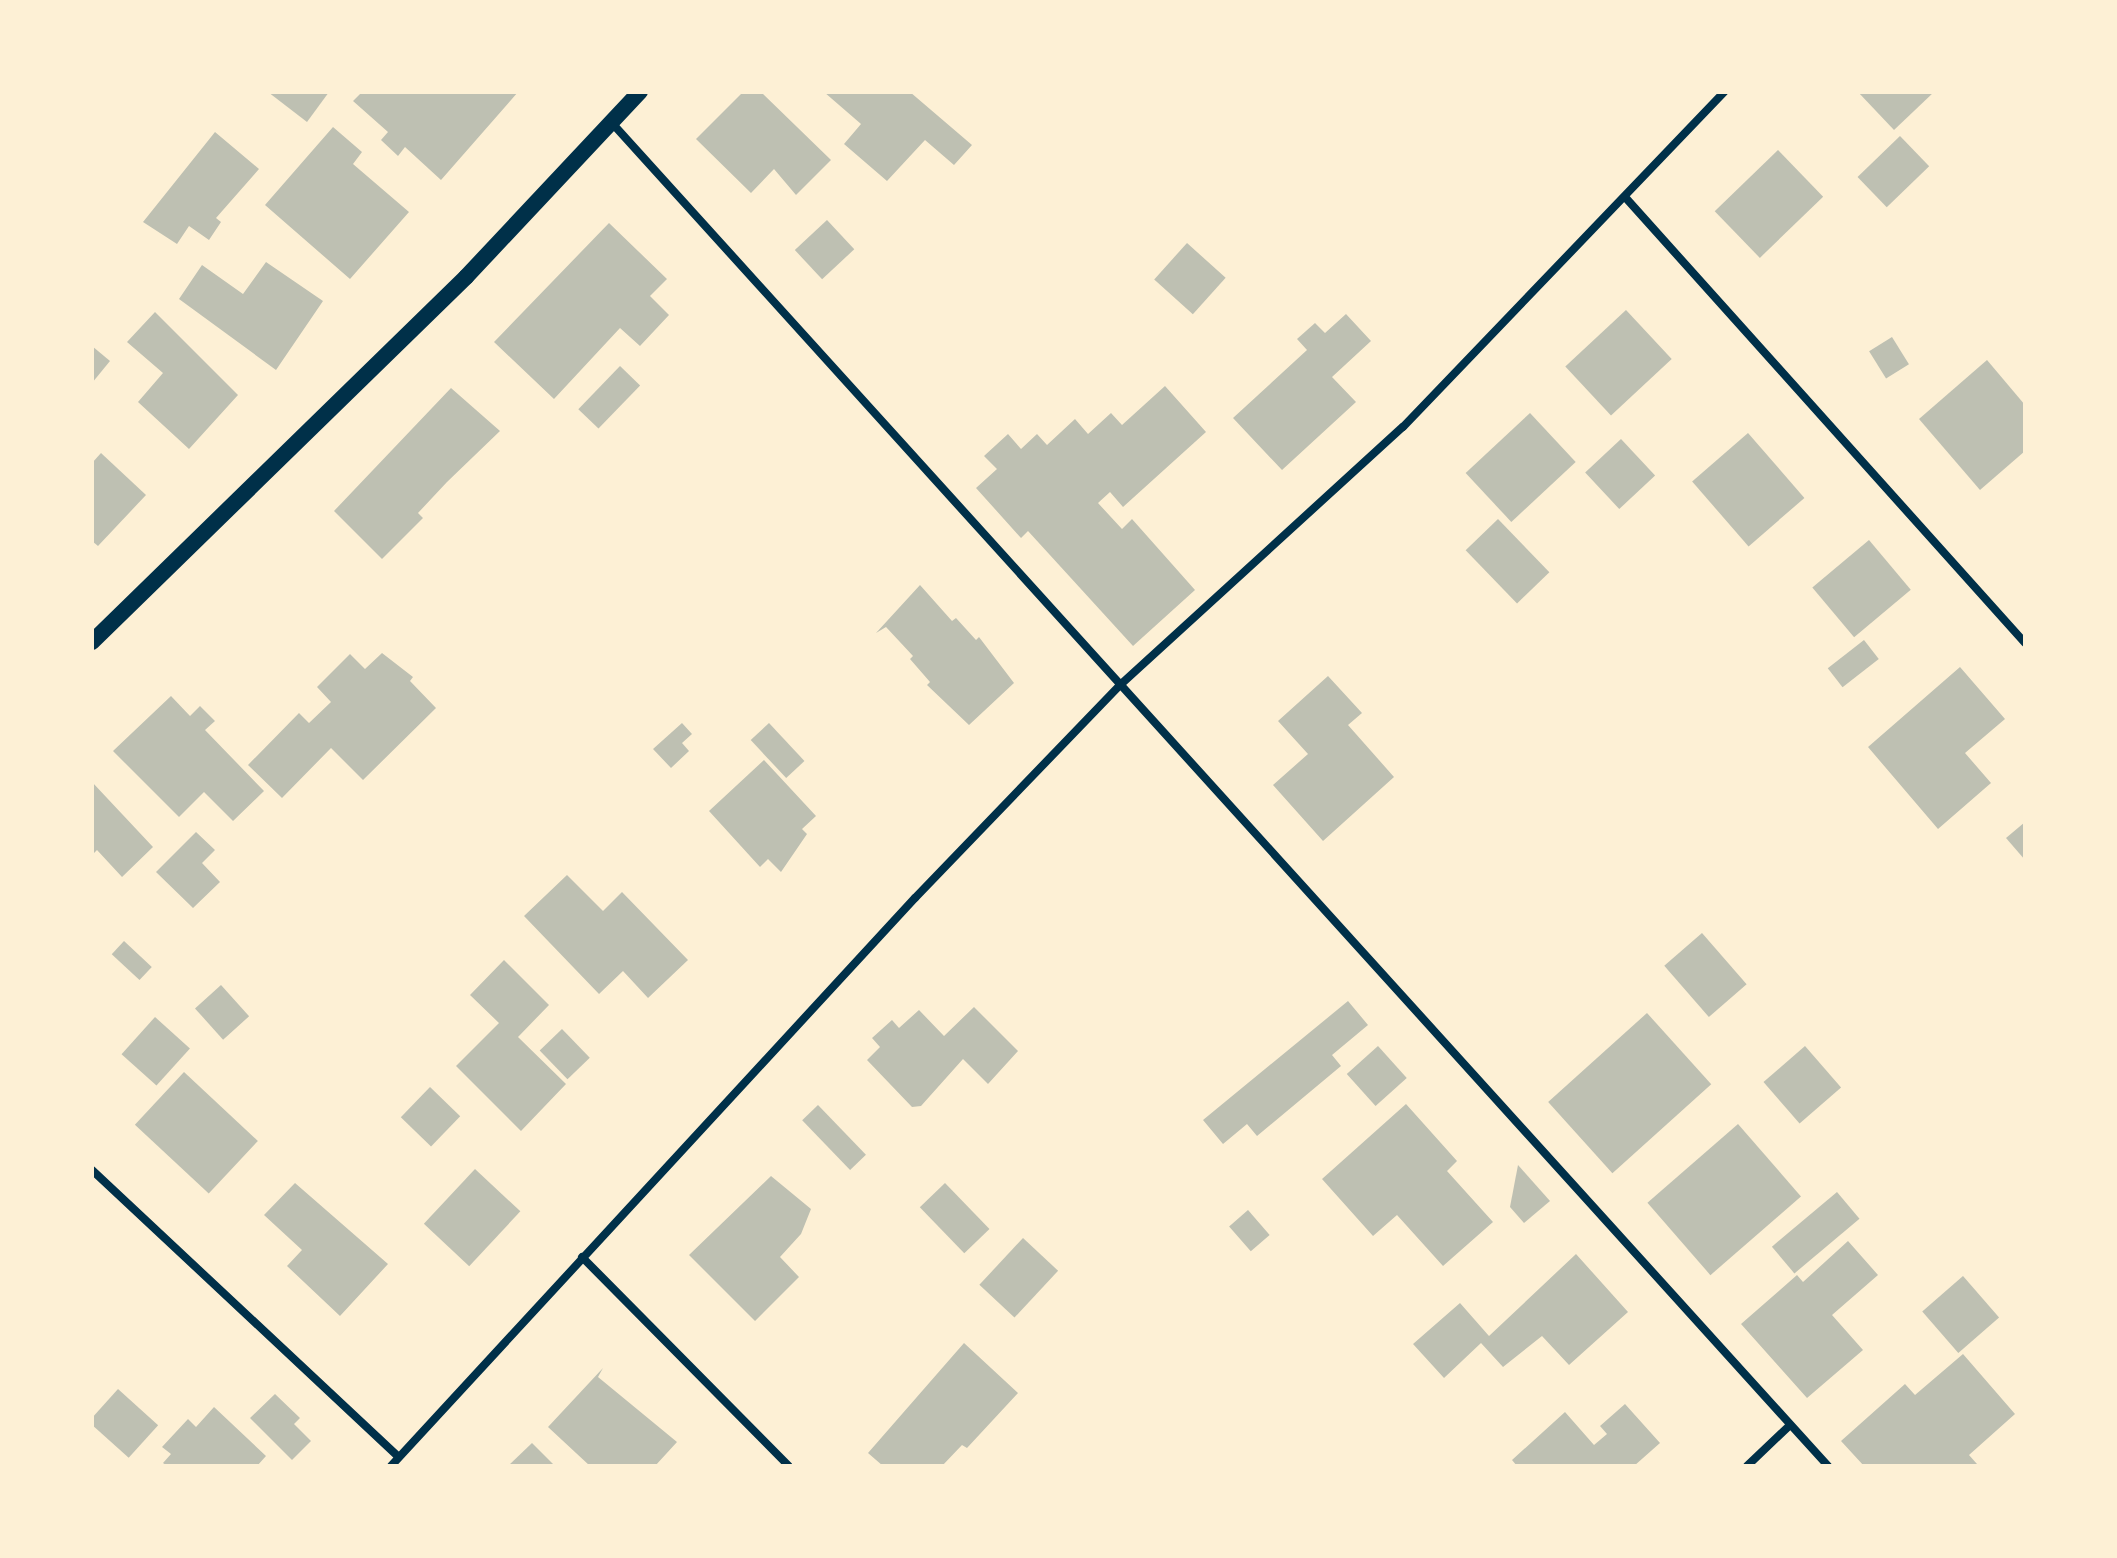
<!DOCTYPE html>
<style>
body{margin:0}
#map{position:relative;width:2117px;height:1558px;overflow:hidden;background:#fdf0d5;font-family:Arial,sans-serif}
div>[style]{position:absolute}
.building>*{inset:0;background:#bec0b2;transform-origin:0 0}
.minor>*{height:8px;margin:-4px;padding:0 4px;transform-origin:4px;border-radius:4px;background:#003049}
.secondary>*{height:16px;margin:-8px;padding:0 8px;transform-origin:8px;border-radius:8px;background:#003049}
span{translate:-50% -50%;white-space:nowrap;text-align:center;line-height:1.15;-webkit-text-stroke:7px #fdf0d5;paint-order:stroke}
.frame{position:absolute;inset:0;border:94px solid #fdf0d5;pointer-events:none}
</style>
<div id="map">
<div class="building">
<i style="clip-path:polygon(268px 92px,329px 92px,307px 122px)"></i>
<i style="clip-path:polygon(362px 92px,518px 92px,441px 180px,405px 147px,398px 156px,381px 140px,388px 132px,353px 101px)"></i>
<i style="clip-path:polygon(743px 92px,761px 92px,831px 160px,796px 195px,774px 169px,751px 193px,696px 139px)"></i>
<i style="clip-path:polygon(824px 92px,910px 92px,972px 145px,954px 165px,925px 140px,887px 181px,844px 144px,861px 124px)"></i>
<i style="clip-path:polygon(1858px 92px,1934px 92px,1894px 130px)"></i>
<i style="clip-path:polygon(333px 127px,362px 152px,353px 164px,409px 212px,350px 279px,265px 205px)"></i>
<i style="clip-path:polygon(215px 132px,259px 169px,216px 218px,221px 222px,209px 240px,189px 226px,177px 244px,143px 222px)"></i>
<i style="left:1900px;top:136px;width:42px;height:59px;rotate:46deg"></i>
<i style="left:1778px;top:150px;width:65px;height:88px;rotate:46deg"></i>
<i style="left:827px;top:220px;width:40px;height:44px;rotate:47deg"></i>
<i style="clip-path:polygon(609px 223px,667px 279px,650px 296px,669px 315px,640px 346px,620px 328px,554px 399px,494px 342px)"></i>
<i style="left:1187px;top:243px;width:52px;height:49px;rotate:42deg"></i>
<i style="clip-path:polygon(266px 262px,323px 301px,276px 370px,179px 299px,202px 265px,243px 294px)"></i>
<i style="left:1626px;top:310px;width:67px;height:83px;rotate:47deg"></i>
<i style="clip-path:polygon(155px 312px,238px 395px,189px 449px,138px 402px,163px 373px,127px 342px)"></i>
<i style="clip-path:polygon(1346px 314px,1371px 341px,1332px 377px,1356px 402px,1282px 470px,1233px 418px,1307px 350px,1297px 339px,1315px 323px,1325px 333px)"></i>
<i style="left:1892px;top:337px;width:32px;height:27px;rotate:58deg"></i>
<i style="clip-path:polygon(92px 346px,110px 361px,92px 383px)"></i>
<i style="clip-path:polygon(1987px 360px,2025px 405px,2025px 451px,1980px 490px,1919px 419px)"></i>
<i style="left:620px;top:366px;width:28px;height:60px;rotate:44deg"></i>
<i style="clip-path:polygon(1165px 386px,1206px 432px,1123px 507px,1110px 492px,1098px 503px,1122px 529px,1132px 519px,1195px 590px,1133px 646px,1028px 531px,1021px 538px,976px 488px,997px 469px,984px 456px,1008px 434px,1021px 449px,1037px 434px,1047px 445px,1075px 419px,1088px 434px,1111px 413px,1122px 425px)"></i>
<i style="clip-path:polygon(451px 388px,500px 431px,447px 482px,418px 513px,423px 518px,382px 559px,334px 511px)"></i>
<i style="left:1530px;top:413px;width:67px;height:88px;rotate:47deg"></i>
<i style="left:1748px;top:433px;width:86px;height:74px;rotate:49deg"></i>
<i style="left:1621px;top:439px;width:50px;height:49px;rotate:47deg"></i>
<i style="clip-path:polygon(101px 453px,146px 495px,98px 546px,92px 541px,92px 463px)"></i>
<i style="left:1498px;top:519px;width:74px;height:45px;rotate:46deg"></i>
<i style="left:1869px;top:540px;width:65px;height:74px;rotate:50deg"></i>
<i style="clip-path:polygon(920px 585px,952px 621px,956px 618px,976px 640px,979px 637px,1014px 683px,969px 725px,927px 685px,930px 682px,910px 659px,913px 656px,886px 627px,876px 633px)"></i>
<i style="left:1864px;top:640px;width:24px;height:46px;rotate:52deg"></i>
<i style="clip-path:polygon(382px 653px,413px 677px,410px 681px,436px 708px,363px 780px,331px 748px,282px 798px,248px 765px,299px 713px,309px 723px,331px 702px,317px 687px,350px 654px,365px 669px)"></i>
<i style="clip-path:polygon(1960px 667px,2005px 719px,1965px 753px,1991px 783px,1938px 829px,1868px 747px)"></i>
<i style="clip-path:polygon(1328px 676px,1362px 713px,1348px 725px,1394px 777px,1323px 841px,1273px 785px,1308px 754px,1278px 721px)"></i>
<i style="clip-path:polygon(171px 696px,190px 716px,200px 706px,215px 721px,205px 730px,264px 791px,233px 821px,204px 792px,179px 817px,113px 751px)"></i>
<i style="clip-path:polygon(682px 723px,692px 734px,682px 743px,689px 751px,671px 768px,653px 749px)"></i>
<i style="left:769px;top:723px;width:52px;height:25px;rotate:47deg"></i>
<i style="clip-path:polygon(764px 760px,816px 816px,802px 829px,807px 834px,781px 872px,768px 859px,760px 867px,709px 811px)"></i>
<i style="clip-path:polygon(92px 782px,153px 847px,122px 877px,97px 850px,92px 855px)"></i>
<i style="clip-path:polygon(2025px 822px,2025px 860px,2006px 838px)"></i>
<i style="clip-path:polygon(196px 832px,215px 850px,202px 863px,220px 882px,193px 908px,156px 872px)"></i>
<i style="clip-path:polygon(567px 875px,603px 911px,622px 892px,688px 960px,648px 998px,623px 971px,599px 994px,524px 916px)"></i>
<i style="left:1702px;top:933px;width:68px;height:50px;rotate:49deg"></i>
<i style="left:124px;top:941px;width:38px;height:18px;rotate:43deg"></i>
<i style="clip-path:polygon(504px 960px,549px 1005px,518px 1037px,566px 1084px,521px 1131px,456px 1066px,499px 1023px,470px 995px)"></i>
<i style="left:221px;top:985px;width:42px;height:35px;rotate:48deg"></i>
<i style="clip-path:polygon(1348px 1001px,1368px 1025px,1332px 1055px,1341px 1066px,1257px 1136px,1247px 1124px,1223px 1144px,1203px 1120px)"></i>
<i style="clip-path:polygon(974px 1007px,1018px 1051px,988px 1084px,963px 1059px,921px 1106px,912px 1107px,867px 1060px,880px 1047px,872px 1038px,892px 1020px,899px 1028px,919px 1010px,944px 1036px)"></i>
<i style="left:1647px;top:1013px;width:96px;height:133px;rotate:48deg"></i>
<i style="left:155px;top:1017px;width:47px;height:50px;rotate:42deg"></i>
<i style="left:562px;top:1029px;width:40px;height:31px;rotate:46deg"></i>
<i style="left:1378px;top:1046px;width:43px;height:42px;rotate:48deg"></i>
<i style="left:1805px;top:1046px;width:55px;height:55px;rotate:49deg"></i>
<i style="left:184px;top:1072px;width:101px;height:72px;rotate:43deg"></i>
<i style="left:430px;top:1087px;width:42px;height:42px;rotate:44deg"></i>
<i style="clip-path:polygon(1406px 1104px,1457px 1161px,1447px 1171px,1493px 1222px,1443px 1266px,1397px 1215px,1373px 1236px,1322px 1179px)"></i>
<i style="left:818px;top:1105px;width:69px;height:22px;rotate:46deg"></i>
<i style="left:1738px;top:1124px;width:96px;height:120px;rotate:49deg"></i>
<i style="clip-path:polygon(1518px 1165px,1550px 1201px,1524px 1223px,1510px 1207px)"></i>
<i style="left:475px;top:1169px;width:62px;height:75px;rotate:43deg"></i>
<i style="clip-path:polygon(771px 1176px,811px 1209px,801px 1234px,780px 1257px,799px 1277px,755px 1321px,689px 1255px)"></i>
<i style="clip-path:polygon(295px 1183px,388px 1264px,340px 1316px,287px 1266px,302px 1250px,264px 1215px)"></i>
<i style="left:945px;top:1183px;width:64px;height:35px;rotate:46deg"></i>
<i style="left:1837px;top:1192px;width:35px;height:85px;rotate:50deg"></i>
<i style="left:1248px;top:1210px;width:33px;height:25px;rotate:49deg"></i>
<i style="left:1023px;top:1238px;width:48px;height:64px;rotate:43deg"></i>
<i style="clip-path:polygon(1848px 1241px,1878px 1275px,1832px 1315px,1863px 1350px,1807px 1398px,1741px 1324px,1797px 1275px,1803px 1282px)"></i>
<i style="clip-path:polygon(1576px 1254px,1628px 1312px,1569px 1365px,1542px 1336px,1503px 1367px,1481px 1343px,1444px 1378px,1413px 1344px,1460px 1303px,1489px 1336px)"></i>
<i style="left:1963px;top:1276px;width:55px;height:54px;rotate:49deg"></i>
<i style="clip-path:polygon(964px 1343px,1018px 1393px,967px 1448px,962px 1445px,942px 1466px,883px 1466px,868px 1453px)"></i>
<i style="clip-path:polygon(1963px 1354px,2015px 1414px,1969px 1455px,1977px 1464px,1864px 1466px,1841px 1441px,1905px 1384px,1915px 1395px)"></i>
<i style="clip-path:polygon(603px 1368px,598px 1377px,677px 1442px,655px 1466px,590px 1466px,548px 1427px)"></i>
<i style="left:118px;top:1389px;width:54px;height:44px;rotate:42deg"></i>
<i style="clip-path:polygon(275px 1394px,300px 1418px,294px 1424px,311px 1441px,292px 1460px,250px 1418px)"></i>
<i style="clip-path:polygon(1625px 1404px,1660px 1443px,1634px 1466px,1517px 1466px,1512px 1460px,1565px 1412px,1594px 1445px,1607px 1434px,1600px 1426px)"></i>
<i style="clip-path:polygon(214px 1407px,266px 1456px,257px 1466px,167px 1466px,163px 1463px,171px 1454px,162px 1447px,188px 1419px,196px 1427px)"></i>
<i style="clip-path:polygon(532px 1443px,555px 1466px,508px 1466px)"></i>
</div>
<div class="minor">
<i style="left:612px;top:123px;width:1812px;rotate:47.84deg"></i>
<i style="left:1625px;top:197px;width:599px;rotate:48.11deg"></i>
<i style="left:92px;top:1170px;width:420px;rotate:43.1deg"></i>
<i style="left:582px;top:1257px;width:294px;rotate:45.3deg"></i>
<i style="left:391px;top:1466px;width:773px;rotate:-47.31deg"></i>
<i style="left:915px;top:898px;width:294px;rotate:-46.1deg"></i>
<i style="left:1119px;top:686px;width:384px;rotate:-42.4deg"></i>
<i style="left:1403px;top:427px;width:464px;rotate:-46.2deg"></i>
<i style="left:1747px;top:1466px;width:59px;rotate:-43.6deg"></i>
</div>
<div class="secondary">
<i style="left:92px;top:642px;width:523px;rotate:-44.3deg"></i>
<i style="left:466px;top:277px;width:254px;rotate:-46.8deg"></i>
</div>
<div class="frame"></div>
</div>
